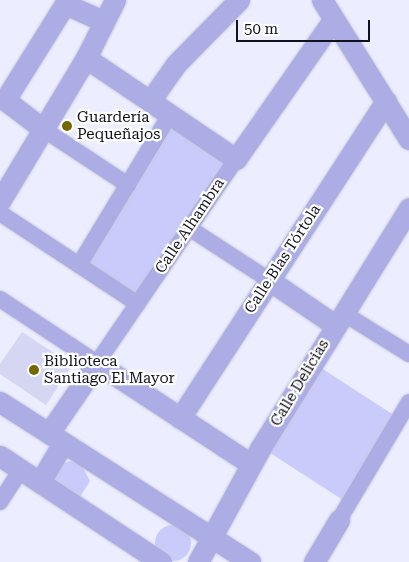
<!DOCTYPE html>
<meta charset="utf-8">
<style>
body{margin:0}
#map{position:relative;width:409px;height:562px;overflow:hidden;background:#ecedff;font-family:"Roboto Serif",serif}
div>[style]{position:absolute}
.green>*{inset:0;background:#c9cbfa;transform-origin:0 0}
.round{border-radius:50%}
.building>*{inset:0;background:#d4d6f2}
.roads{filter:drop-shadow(0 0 1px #c9cadb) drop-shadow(0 0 1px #c9cadb)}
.pedestrian>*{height:16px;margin:-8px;padding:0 8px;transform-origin:8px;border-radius:8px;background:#abade4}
.minor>*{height:21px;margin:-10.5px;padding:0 10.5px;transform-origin:10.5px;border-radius:10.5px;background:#abade4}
.dots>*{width:14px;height:14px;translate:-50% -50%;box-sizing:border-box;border:2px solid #fff;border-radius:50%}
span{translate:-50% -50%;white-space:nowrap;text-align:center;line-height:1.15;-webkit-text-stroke:4.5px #fff;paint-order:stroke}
.poi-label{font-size:15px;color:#11121b}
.left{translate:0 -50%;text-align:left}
.street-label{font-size:15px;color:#11121b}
.scale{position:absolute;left:236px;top:20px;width:134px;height:22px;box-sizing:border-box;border:2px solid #11121b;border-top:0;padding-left:6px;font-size:15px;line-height:18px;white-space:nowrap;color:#11121b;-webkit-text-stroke:4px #fff;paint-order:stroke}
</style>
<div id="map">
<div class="green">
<i style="left:170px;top:115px;width:79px;height:175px;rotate:34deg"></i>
<i style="left:312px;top:362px;width:101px;height:99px;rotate:33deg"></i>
<i style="clip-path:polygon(72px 461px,81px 464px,90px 481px,80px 497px,52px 478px,63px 463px)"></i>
<i class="round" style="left:155px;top:525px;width:36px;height:36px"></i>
</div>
<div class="building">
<i style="clip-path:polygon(22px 332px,72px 365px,46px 405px,0 374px,0 364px)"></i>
</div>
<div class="roads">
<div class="pedestrian">
<i style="left:43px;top:129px;width:102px;rotate:33.4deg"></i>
<i style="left:0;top:213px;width:165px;rotate:33.4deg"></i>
<i style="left:189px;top:228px;width:95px;rotate:33deg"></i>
<i style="left:79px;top:265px;width:175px;rotate:-58.8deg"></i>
<i style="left:0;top:299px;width:116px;rotate:33.4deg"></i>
<i style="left:97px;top:363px;width:247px;rotate:-55.7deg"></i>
<i style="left:343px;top:313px;width:78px;rotate:31.8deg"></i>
<i style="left:0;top:502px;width:38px;rotate:-57deg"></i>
<i style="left:339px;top:520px;width:137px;rotate:-59.3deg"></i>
</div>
<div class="minor">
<i style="left:322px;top:0;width:164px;rotate:58deg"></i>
<i style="left:86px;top:58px;width:181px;rotate:34deg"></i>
<i style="left:236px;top:159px;width:169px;rotate:-55.1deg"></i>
<i style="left:150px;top:101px;width:45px;rotate:-54.9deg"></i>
<i style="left:176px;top:64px;width:90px;rotate:-45.5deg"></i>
<i style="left:43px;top:129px;width:48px;rotate:-142.7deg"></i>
<i style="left:5px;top:100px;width:113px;rotate:-58deg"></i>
<i style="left:65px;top:4px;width:42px;rotate:24.1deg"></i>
<i style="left:0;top:201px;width:167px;rotate:-59deg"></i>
<i style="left:86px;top:58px;width:65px;rotate:-63.4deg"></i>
<i style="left:269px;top:280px;width:80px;rotate:34.3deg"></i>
<i style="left:0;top:402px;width:297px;rotate:32.6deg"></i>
<i style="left:180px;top:418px;width:378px;rotate:-57deg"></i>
<i style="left:49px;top:433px;width:85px;rotate:-55.6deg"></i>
<i style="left:97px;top:363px;width:184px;rotate:33.3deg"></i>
<i style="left:0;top:456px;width:193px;rotate:33.4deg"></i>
<i style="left:40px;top:482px;width:45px;rotate:-59.5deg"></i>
<i style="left:198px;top:562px;width:131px;rotate:-61.3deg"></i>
<i style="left:261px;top:447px;width:281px;rotate:-58.2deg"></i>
<i style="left:314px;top:562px;width:49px;rotate:-59.2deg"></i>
</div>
</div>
<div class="dots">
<i style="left:67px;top:126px;background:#736800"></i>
<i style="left:34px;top:370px;background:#736800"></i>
</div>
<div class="poi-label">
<span class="left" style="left:77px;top:126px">Guardería<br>Pequeñajos</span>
<span class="left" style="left:44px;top:370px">Biblioteca<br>Santiago El Mayor</span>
</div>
<div class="street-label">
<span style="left:190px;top:226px;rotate:-56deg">Calle Alhambra</span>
<span style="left:283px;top:259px;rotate:-57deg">Calle Blas Tórtola</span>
<span style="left:300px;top:383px;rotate:-59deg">Calle Delicias</span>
</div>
<div class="scale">50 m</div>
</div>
